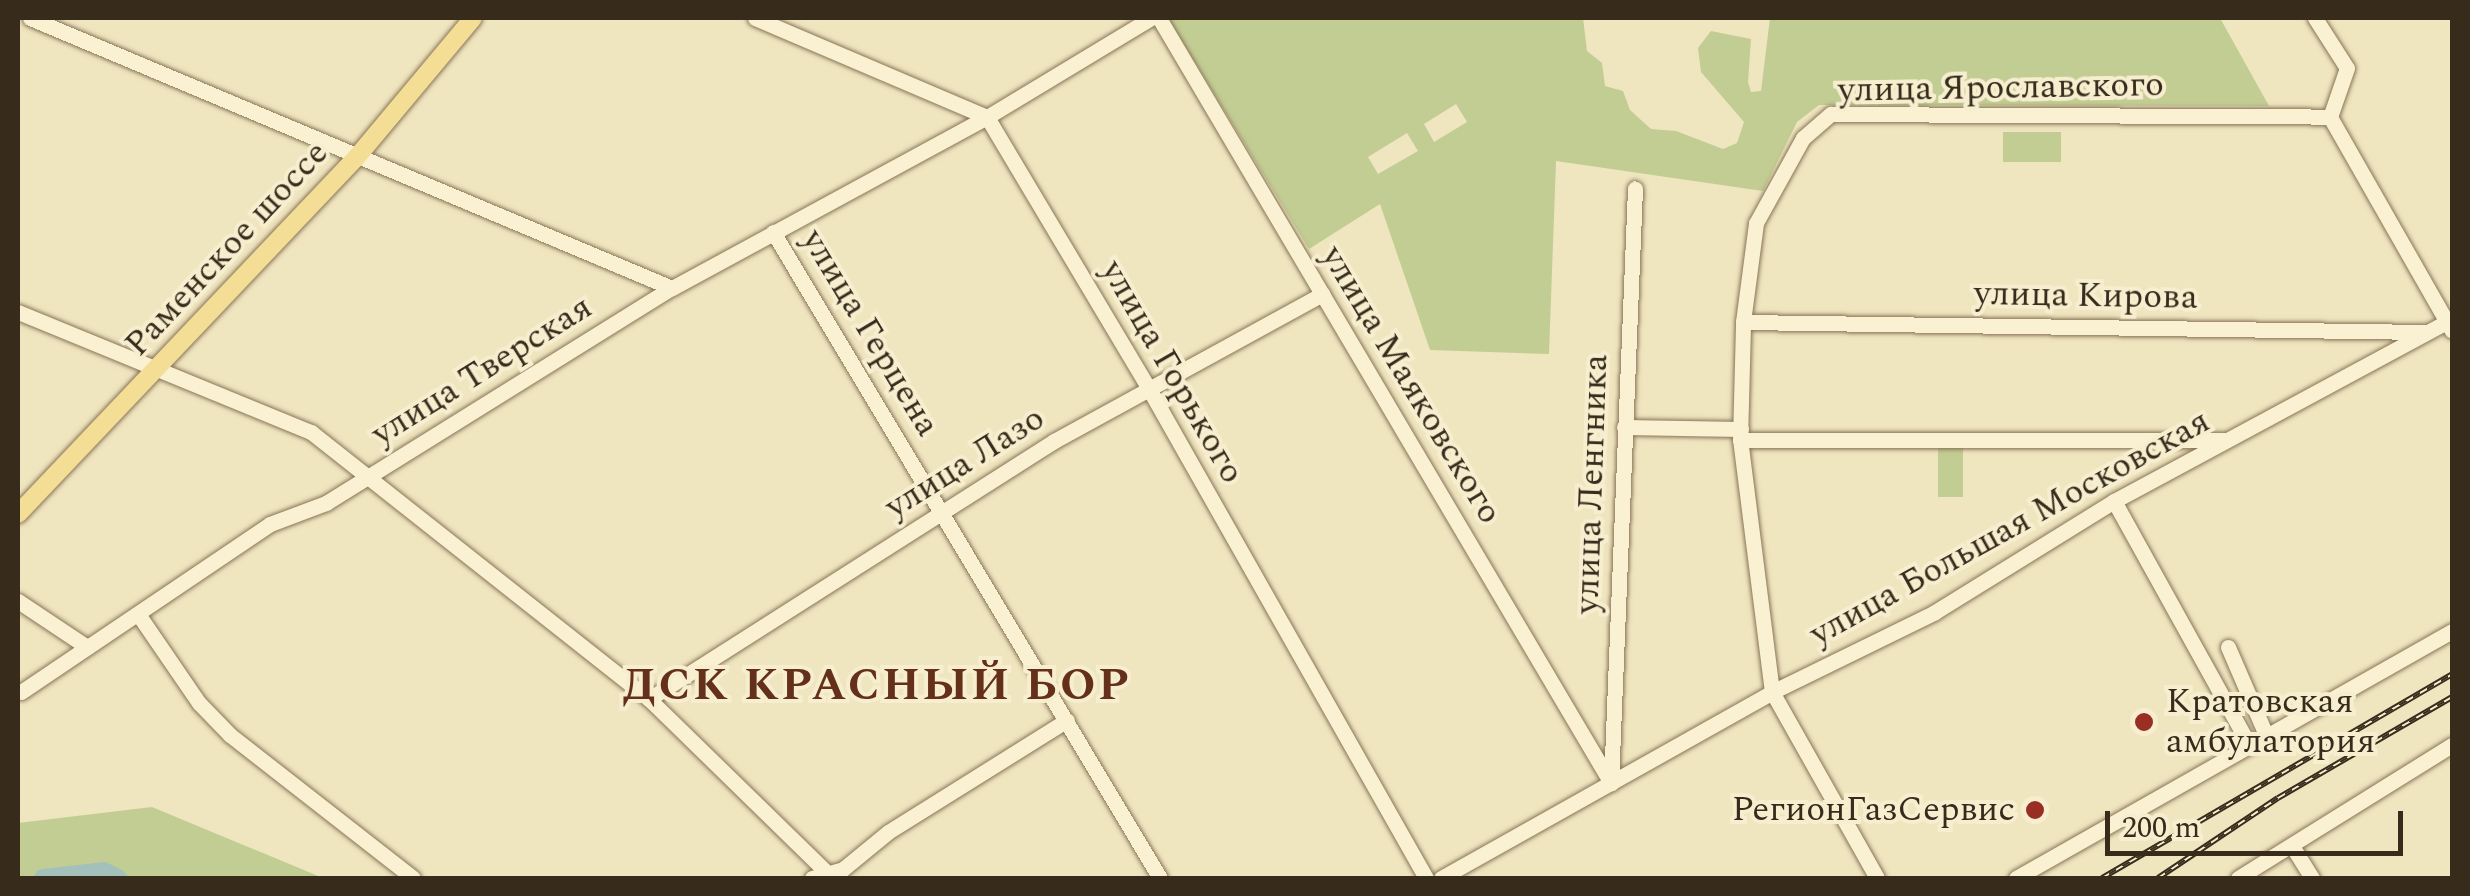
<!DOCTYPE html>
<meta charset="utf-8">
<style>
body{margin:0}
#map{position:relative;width:2470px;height:896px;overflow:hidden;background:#efe5bf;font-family:Spectral,serif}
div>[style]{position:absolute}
.green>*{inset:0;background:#c2cd93;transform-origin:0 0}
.river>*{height:18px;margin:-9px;padding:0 9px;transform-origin:9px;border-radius:9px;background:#a3c1ba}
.roads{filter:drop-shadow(0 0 2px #887557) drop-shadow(0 0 2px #887557)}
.minor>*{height:15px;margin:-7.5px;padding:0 7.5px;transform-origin:7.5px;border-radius:7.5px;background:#faf1d3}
.major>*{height:18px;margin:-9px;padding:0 9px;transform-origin:9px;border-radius:9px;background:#f4de95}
.rail>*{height:6px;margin-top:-3px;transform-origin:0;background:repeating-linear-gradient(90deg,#f6eecf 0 8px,#372c1c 0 16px);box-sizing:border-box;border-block:2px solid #372c1c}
.dots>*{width:28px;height:28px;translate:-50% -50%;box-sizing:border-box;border:5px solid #f6eecf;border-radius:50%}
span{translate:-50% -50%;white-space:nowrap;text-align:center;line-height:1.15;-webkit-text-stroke:8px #f6eecf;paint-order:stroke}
.street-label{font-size:35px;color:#372c1c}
.poi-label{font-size:35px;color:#372c1c}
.left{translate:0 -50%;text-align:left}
.right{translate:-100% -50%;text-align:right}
.district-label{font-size:45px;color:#65301a;font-weight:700;letter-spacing:2.5px}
.frame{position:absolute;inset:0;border:20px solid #372c1c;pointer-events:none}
.scale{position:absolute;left:2105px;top:811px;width:298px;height:45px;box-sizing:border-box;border:5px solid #372c1c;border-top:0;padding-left:12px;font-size:30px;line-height:35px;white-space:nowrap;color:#372c1c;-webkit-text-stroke:8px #f6eecf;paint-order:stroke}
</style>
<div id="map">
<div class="green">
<i style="clip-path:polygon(evenodd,1168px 18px,1583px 18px,1587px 51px,1602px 63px,1605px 86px,1623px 91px,1630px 110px,1651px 129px,1676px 131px,1723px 149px,1737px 143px,1744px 122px,1701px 72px,1698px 48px,1711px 31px,1751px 39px,1748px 82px,1751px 92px,1761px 91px,1770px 18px,2220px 18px,2269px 106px,1819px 105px,1797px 122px,1763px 191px,1556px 161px,1549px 354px,1430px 350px,1380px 204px,1309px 249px,1168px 18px,1456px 104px,1467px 122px,1434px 142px,1424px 124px,1456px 104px,1168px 18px,1407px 133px,1418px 151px,1378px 174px,1368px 157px,1407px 133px)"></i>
<i style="left:2003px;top:132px;width:58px;height:30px"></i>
<i style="left:1938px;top:447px;width:25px;height:50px"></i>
<i style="clip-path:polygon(152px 807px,323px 878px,18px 878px,18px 823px)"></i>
</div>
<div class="river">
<i style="left:43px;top:878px;width:61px;rotate:-6.5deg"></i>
<i style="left:104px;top:871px;width:16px;rotate:27deg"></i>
</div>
<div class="roads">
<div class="minor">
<i style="left:30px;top:18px;width:696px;rotate:22.81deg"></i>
<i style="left:755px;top:18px;width:252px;rotate:23.1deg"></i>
<i style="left:987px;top:117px;width:317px;rotate:59.2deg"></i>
<i style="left:1149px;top:389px;width:562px;rotate:60.47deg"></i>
<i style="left:1159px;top:18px;width:889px;rotate:59.42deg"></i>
<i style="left:2315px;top:18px;width:59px;rotate:57.4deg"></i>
<i style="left:2347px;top:68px;width:52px;rotate:109.1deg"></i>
<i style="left:2330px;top:117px;width:246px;rotate:60.3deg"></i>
<i style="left:773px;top:232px;width:753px;rotate:59.08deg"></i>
<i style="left:18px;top:312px;width:317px;rotate:22.3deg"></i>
<i style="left:311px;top:432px;width:431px;rotate:38.3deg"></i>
<i style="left:649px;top:699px;width:245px;rotate:44.3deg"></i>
<i style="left:1743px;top:322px;width:682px;rotate:0.84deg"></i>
<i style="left:1624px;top:427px;width:117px;rotate:1deg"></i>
<i style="left:1740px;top:440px;width:486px"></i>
<i style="left:2114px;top:501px;width:280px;rotate:61deg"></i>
<i style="left:18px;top:601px;width:83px;rotate:33.7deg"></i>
<i style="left:138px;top:614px;width:108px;rotate:55.6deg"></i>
<i style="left:199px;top:703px;width:45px;rotate:45.9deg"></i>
<i style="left:230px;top:735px;width:232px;rotate:38deg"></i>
<i style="left:2228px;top:647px;width:98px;rotate:66.6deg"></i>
<i style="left:21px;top:692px;width:300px;rotate:-34deg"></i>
<i style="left:270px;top:524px;width:60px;rotate:-20.6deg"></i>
<i style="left:326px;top:503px;width:407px;rotate:-31.9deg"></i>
<i style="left:672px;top:288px;width:358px;rotate:-28.5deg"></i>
<i style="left:987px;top:117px;width:192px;rotate:-31.1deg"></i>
<i style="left:649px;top:699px;width:480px;rotate:-32.5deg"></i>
<i style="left:1054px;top:441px;width:306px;rotate:-28.7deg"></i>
<i style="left:1611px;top:783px;width:595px;rotate:-87.69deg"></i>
<i style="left:2292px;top:846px;width:38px;rotate:58deg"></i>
<i style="left:812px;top:878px;width:32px;rotate:-16deg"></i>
<i style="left:843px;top:869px;width:58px;rotate:-39.4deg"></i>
<i style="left:888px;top:832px;width:211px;rotate:-32deg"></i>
<i style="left:1441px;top:878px;width:380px;rotate:-29.3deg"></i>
<i style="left:1772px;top:692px;width:182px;rotate:-26.1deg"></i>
<i style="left:1935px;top:612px;width:211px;rotate:-31.8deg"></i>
<i style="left:2114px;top:501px;width:384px;rotate:-28.3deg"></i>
<i style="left:1877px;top:878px;width:214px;rotate:-119.4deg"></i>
<i style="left:1772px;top:692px;width:254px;rotate:-97.2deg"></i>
<i style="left:1740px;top:440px;width:118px;rotate:-88.5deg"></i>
<i style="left:1743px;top:322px;width:100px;rotate:-82.5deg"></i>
<i style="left:1756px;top:223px;width:97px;rotate:-61.1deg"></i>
<i style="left:1803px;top:138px;width:37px;rotate:-41deg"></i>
<i style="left:1831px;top:114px;width:499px;rotate:0.3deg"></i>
<i style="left:2016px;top:878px;width:501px;rotate:-29.53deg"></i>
<i style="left:2238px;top:878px;width:252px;rotate:-31.9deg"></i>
</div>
<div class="major">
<i style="left:18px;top:514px;width:491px;rotate:-46.5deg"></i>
<i style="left:356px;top:158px;width:182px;rotate:-50.1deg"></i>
</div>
</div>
<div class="rail">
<i style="left:2102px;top:878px;width:405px;rotate:-30.2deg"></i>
<i style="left:2158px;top:878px;width:144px;rotate:-33.7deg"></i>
<i style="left:2278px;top:798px;width:201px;rotate:-30.1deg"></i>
</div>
<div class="dots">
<i style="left:2144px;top:722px;background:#992e25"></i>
<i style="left:2035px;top:810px;background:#992e25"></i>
</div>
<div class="street-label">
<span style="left:2001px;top:88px;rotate:-1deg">улица Ярославского</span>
<span style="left:227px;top:249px;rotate:-47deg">Раменское шоссе</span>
<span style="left:2086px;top:296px;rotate:1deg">улица Кирова</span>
<span style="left:870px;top:333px;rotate:59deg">улица Герцена</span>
<span style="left:482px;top:371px;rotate:-32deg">улица Тверская</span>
<span style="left:1172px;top:372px;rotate:60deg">улица Горького</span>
<span style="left:1411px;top:385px;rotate:59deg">улица Маяковского</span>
<span style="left:965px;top:463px;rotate:-32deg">улица Лазо</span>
<span style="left:1592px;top:484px;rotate:-88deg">улица Ленгника</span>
<span style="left:2010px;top:528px;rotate:-29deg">улица Большая Московская</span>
</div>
<div class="poi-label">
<span class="left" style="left:2166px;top:722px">Кратовская<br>амбулатория</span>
<span class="right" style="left:2015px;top:810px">РегионГазСервис</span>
</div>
<div class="district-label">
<span style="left:877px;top:686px">ДСК КРАСНЫЙ БОР</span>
</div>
<div class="frame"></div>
<div class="scale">200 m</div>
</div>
